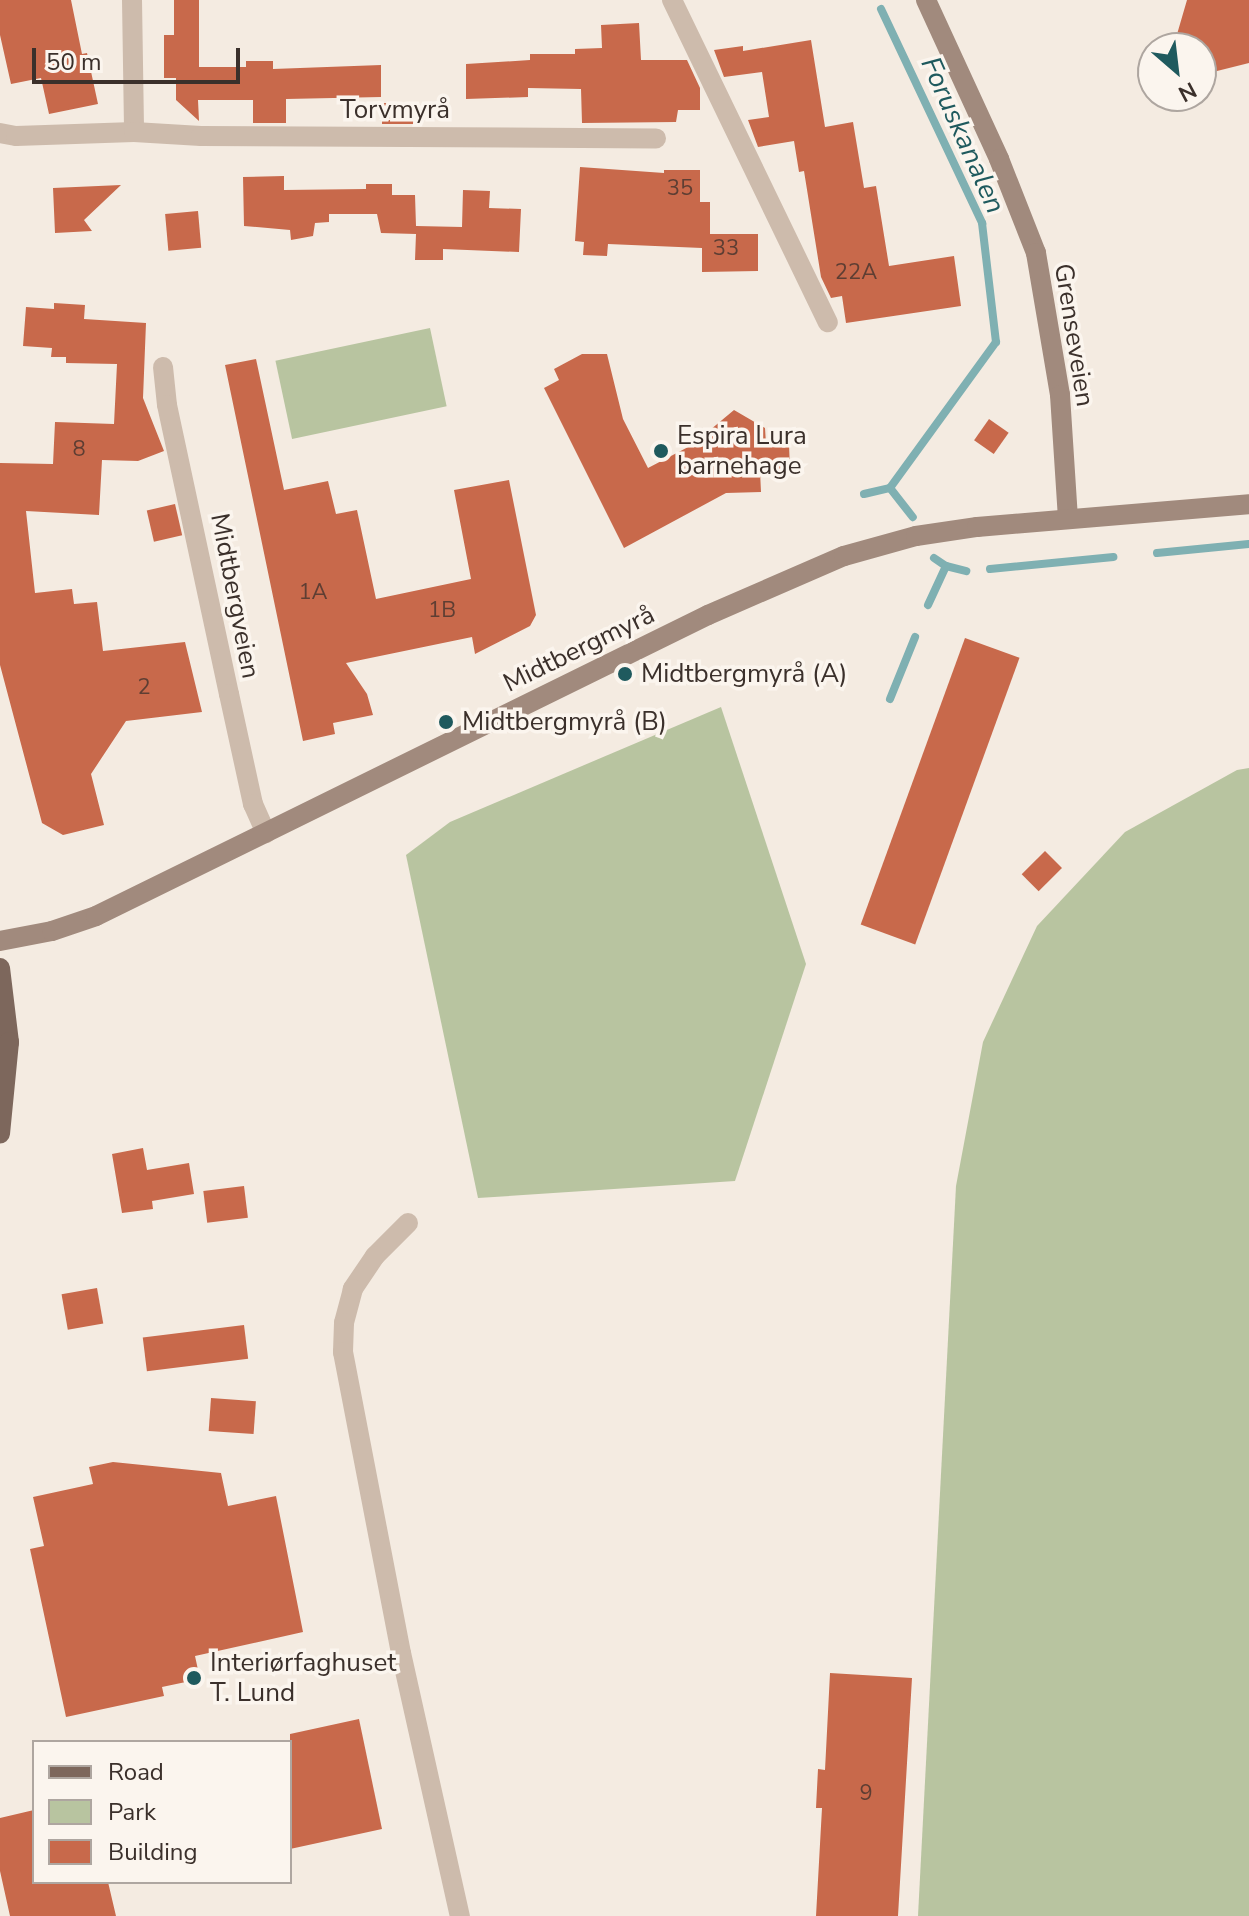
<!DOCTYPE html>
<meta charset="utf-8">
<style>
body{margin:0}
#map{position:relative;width:1249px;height:1916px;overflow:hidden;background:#f4ebe1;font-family:"Nunito Sans",sans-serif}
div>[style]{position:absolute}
.green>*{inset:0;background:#b8c4a0;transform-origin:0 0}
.stream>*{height:8px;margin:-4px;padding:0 4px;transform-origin:4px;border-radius:4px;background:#7fb0b2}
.building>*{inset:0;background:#c8694b;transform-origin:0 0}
.street>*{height:20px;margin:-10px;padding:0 10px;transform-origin:10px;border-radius:10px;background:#cdbbac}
.secondary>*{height:20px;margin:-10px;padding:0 10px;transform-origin:10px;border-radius:10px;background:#a18a7d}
.primary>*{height:20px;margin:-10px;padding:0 10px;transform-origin:10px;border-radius:10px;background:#7d675c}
.dots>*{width:22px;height:22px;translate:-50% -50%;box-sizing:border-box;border:4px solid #fbf5ee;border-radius:50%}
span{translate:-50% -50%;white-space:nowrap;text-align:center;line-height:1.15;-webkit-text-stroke:7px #fbf5ee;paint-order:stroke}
.number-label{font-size:22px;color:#5e3e33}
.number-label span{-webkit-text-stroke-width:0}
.street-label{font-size:26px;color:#3b302b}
.poi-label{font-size:26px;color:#3b302b}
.left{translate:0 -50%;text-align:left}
.water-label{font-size:28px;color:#1f5a5e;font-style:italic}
.legend{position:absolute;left:32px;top:1740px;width:260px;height:144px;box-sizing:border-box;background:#fbf5ee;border:2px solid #aea6a0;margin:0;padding:10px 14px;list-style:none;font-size:24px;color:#3b302b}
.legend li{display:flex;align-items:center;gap:16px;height:40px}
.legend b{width:40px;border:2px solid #aea6a0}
.north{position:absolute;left:1137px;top:32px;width:80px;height:80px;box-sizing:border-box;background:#fbf5ee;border:2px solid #aea6a0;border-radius:50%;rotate:152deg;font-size:22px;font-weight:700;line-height:32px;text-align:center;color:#3b302b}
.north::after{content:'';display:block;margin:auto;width:28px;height:36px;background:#1f5a5e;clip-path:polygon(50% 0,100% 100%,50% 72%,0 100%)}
.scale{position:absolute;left:32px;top:48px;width:208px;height:36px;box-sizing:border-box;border:4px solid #3b302b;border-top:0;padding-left:10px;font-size:24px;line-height:28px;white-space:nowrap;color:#3b302b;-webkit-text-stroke:6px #fbf5ee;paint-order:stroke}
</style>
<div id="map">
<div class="green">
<i style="left:430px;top:328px;width:80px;height:158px;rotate:78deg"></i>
<i style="clip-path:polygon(721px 707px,806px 964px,735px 1181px,478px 1198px,406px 855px,450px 822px)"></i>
<i style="clip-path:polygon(1249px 768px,1249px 1916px,918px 1916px,956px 1186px,983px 1042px,1037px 926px,1125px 832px,1237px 770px)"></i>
</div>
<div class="stream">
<i style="left:881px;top:9px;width:237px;rotate:64.7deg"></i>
<i style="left:982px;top:223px;width:120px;rotate:83.3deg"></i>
<i style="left:996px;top:342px;width:180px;rotate:126deg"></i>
<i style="left:864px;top:494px;width:27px;rotate:-13deg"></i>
<i style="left:890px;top:488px;width:37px;rotate:52deg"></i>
<i style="left:1157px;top:553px;width:92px;rotate:-5.6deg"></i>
<i style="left:934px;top:558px;width:14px;rotate:34deg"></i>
<i style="left:946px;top:566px;width:21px;rotate:14deg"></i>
<i style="left:990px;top:569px;width:124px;rotate:-5.6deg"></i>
<i style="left:928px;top:605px;width:43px;rotate:-65.2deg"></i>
<i style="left:890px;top:699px;width:67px;rotate:-68deg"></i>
</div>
<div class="building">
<i style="clip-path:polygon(0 0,71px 0,82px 54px,87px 53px,98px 104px,49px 114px,41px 78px,11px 84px,0 35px)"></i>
<i style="clip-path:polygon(174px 0,199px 0,199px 67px,246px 67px,246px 61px,273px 61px,273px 69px,381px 65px,381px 97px,286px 99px,286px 123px,253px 123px,253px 100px,198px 100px,199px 121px,176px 100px,176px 78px,164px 78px,164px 35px,174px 35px)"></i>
<i style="clip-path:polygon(1187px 0,1249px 0,1249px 63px,1201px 75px,1201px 48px,1173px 48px)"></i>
<i style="clip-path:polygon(639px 23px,641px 60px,687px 60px,700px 88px,700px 110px,678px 110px,676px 122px,582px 123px,581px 89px,528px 88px,528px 97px,466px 99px,466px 64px,530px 60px,530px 54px,575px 54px,575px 49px,602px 48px,601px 25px)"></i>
<i style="clip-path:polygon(811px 40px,825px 127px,853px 122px,864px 188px,876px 186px,889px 266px,954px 256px,961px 306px,846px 323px,842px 296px,831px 298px,821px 277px,804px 171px,799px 172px,794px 141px,758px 147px,748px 120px,769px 117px,762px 72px,724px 77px,714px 50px,743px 46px,743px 51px)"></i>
<i style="left:382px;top:103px;width:31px;height:21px"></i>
<i style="clip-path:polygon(580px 167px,664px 173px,664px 170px,700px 170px,700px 202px,710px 202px,710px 234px,758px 234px,758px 271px,702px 272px,702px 248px,608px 244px,607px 256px,583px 255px,584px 242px,575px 241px)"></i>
<i style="clip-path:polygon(284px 176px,284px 190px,366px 189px,366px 184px,392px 184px,392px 195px,415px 195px,416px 226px,462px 227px,463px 190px,490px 191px,489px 208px,521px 209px,519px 252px,443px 249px,443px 260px,415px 260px,416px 234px,381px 233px,377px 214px,329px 214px,329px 222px,315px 223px,313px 236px,291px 240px,290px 230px,244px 226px,243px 177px)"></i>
<i style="clip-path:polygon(121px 185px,84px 220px,92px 231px,55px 233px,53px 188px)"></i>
<i style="left:198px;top:211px;width:37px;height:33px;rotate:85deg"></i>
<i style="clip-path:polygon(54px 303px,85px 305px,84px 319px,146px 323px,143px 398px,164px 451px,138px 461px,102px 460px,99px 515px,26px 511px,35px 593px,72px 589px,74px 604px,97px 602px,103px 651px,185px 642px,202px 712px,126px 721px,91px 774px,104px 825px,63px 835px,42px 823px,0 665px,0 463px,53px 464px,55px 422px,114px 424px,117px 364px,66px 363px,66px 357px,51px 357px,52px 348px,23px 346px,26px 307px,54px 309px)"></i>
<i style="clip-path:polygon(582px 354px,607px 354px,623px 419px,648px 468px,692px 445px,734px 410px,765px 428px,766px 444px,789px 444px,790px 470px,760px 471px,761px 492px,726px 493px,624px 548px,544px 388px,559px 380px,554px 369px)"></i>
<i style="clip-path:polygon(256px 359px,284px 490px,328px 481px,336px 514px,357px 510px,376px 599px,471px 579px,454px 490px,509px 480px,536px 615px,530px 626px,475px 654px,472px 637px,346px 663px,367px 694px,373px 715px,333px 723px,335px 734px,303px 741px,225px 365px)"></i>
<i style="left:989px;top:419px;width:24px;height:26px;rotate:35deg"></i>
<i style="left:175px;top:504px;width:32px;height:29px;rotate:77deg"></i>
<i style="left:965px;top:638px;width:58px;height:305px;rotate:20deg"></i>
<i style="left:1045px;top:851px;width:24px;height:33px;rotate:45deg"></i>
<i style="clip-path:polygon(143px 1148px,147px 1170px,189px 1163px,194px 1194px,152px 1201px,153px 1209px,122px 1213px,112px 1154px)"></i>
<i style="left:244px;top:1186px;width:32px;height:41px;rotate:83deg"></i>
<i style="left:97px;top:1288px;width:36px;height:36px;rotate:80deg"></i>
<i style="left:244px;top:1325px;width:34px;height:102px;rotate:83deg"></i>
<i style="left:211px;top:1398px;width:45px;height:33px;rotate:4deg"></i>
<i style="clip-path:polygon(113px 1462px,221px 1473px,228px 1506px,276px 1496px,303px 1632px,195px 1656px,200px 1679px,162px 1687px,164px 1696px,66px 1717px,30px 1549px,44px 1546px,33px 1497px,93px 1484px,89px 1467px)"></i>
<i style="clip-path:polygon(830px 1673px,912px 1678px,898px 1916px,816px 1916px,822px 1808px,816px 1808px,818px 1769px,825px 1770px)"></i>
<i style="clip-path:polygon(359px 1719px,382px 1829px,290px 1849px,290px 1734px)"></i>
<i style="clip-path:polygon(34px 1810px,34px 1882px,108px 1882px,116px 1916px,10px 1916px,0 1871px,0 1818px)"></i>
</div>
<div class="street">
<i style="left:132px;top:0;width:132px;rotate:89.1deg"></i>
<i style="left:672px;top:0;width:358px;rotate:64.2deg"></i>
<i style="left:0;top:133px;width:16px;rotate:11deg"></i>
<i style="left:16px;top:136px;width:118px;rotate:-1.9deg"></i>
<i style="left:134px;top:132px;width:67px;rotate:3.4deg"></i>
<i style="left:201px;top:136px;width:455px;rotate:0.3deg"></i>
<i style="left:163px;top:367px;width:38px;rotate:84deg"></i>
<i style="left:167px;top:405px;width:296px;rotate:77.9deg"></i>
<i style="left:229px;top:694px;width:113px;rotate:77.7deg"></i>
<i style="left:253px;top:804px;width:32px;rotate:66deg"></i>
<i style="left:408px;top:1223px;width:47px;rotate:135deg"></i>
<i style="left:375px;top:1256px;width:40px;rotate:124deg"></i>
<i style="left:353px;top:1289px;width:35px;rotate:105deg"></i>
<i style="left:344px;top:1323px;width:29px;rotate:92deg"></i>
<i style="left:343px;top:1352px;width:307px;rotate:79.1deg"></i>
<i style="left:401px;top:1653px;width:270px;rotate:77.4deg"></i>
</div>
<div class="secondary">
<i style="left:926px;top:0;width:175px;rotate:65.3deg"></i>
<i style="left:999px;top:159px;width:101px;rotate:68.5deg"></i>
<i style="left:1036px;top:253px;width:144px;rotate:80.4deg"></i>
<i style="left:1060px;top:395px;width:124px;rotate:86.3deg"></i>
<i style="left:0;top:941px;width:53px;rotate:-10.9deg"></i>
<i style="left:52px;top:931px;width:46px;rotate:-18.8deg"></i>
<i style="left:96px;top:916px;width:682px;rotate:-26.19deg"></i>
<i style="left:708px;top:615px;width:148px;rotate:-23.5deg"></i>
<i style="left:844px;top:556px;width:75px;rotate:-15.5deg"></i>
<i style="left:916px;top:536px;width:62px;rotate:-8.4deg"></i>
<i style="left:977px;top:527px;width:273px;rotate:-4.8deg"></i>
</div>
<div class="primary">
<i style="left:0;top:968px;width:75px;rotate:83.1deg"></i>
<i style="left:9px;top:1042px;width:92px;rotate:95.6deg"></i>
</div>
<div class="dots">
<i style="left:661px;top:451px;background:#1f5a5e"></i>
<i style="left:625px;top:674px;background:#1f5a5e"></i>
<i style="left:446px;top:722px;background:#1f5a5e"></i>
<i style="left:194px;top:1678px;background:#1f5a5e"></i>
</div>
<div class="number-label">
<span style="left:680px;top:189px">35</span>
<span style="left:726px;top:249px">33</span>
<span style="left:856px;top:273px">22A</span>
<span style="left:79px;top:450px">8</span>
<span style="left:313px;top:593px">1A</span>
<span style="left:442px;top:611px">1B</span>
<span style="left:144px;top:688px">2</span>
<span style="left:866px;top:1794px">9</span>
</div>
<div class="street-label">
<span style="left:395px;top:110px">Torvmyrå</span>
<span style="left:1074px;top:335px;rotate:81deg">Grenseveien</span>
<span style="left:235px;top:596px;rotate:79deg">Midtbergveien</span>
<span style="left:579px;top:649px;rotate:-26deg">Midtbergmyrå</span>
</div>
<div class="poi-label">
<span class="left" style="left:677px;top:451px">Espira Lura<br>barnehage</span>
<span class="left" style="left:641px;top:674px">Midtbergmyrå (A)</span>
<span class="left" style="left:462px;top:722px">Midtbergmyrå (B)</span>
<span class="left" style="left:210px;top:1678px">Interiørfaghuset<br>T. Lund</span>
</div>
<div class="water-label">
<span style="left:963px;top:135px;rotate:66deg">Foruskanalen</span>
</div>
<ul class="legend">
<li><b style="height:10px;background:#7d675c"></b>Road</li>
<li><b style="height:22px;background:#b8c4a0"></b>Park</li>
<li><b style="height:22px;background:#c8694b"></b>Building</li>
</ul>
<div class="north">N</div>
<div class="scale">50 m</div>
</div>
